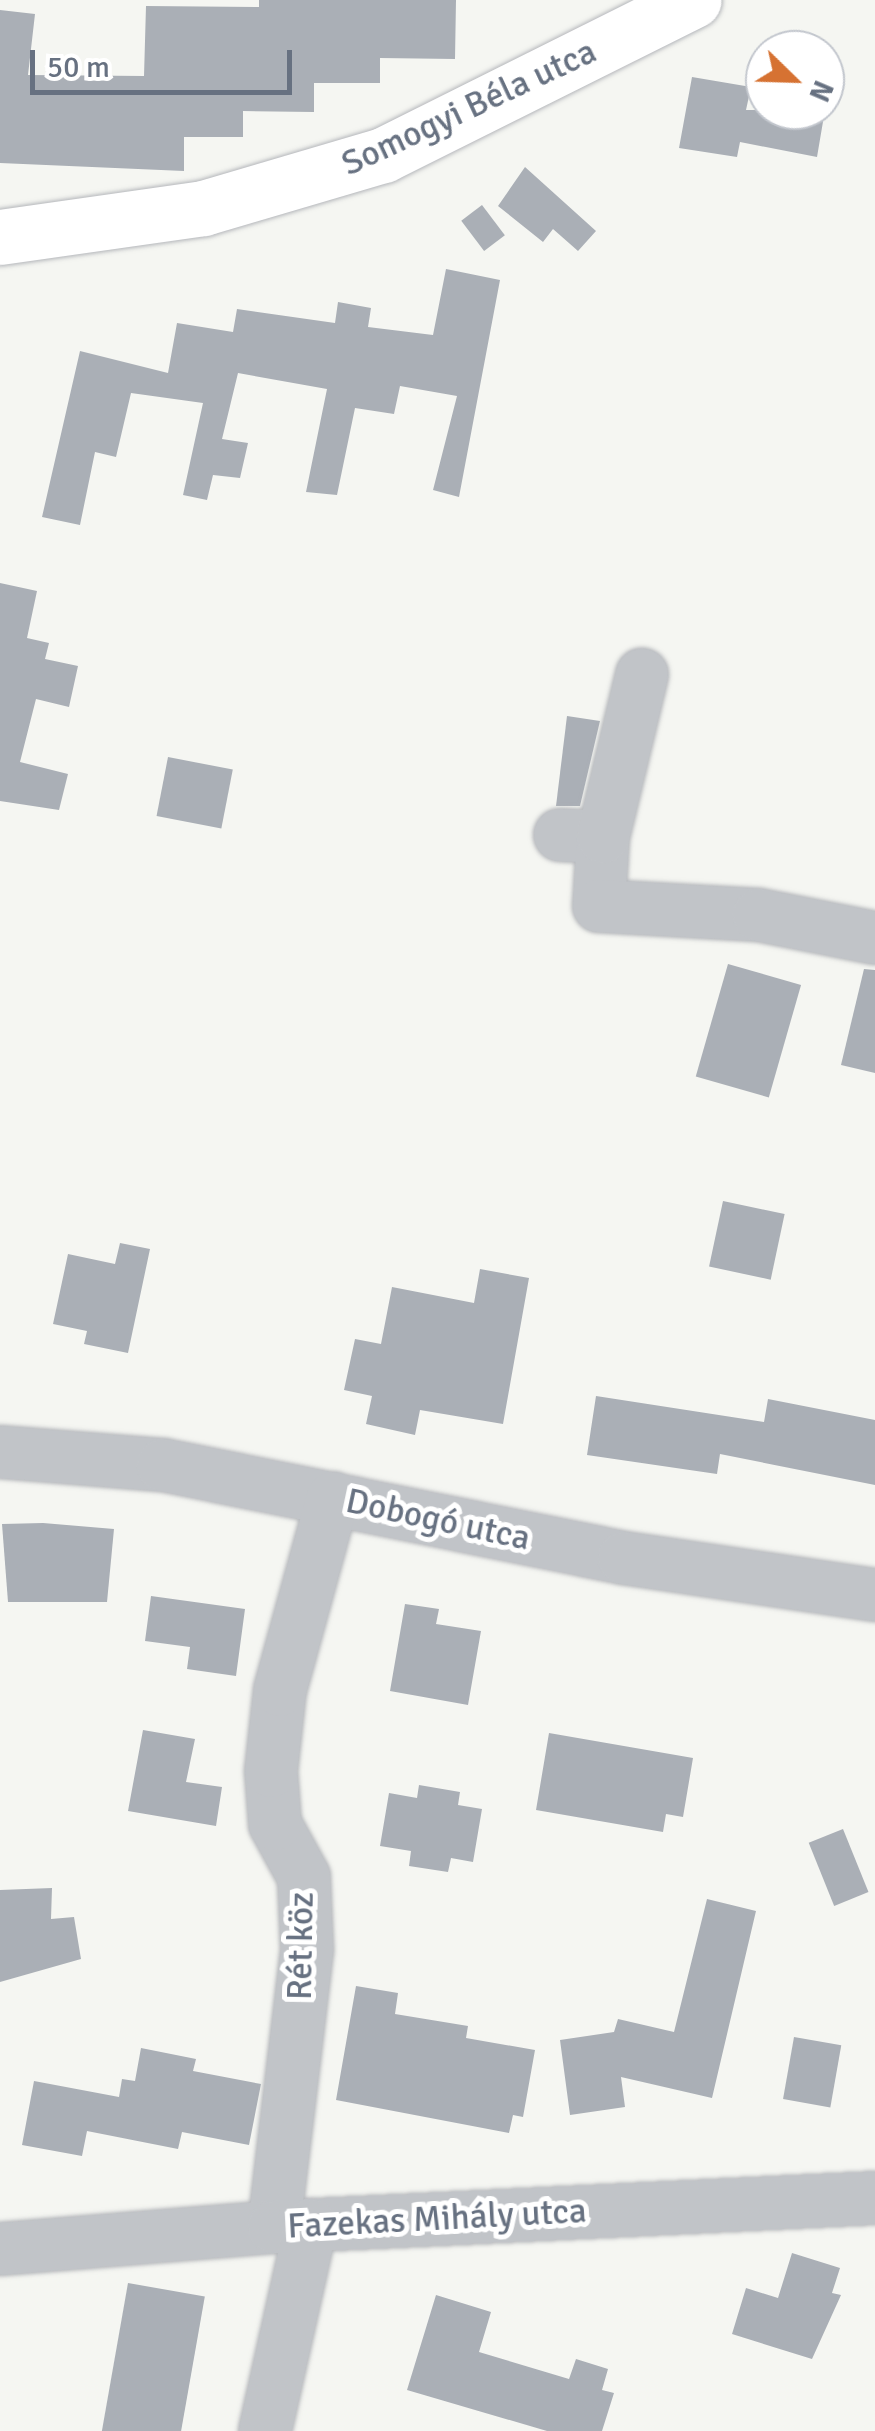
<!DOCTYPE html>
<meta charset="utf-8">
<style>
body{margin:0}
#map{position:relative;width:875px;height:2431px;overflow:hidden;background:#f5f6f2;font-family:Signika,sans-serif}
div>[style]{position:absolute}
.building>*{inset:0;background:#aaafb6;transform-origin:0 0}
.roads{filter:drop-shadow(0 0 2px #b5b7bb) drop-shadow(0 0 2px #b5b7bb)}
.minor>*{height:52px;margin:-26px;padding:0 26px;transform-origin:26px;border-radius:26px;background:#c1c4c8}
.major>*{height:55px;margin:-27.5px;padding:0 27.5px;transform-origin:27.5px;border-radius:27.5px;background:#fff}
span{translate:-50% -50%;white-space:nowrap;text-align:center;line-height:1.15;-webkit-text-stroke:10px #fff;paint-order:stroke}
.street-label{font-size:35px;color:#677181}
.north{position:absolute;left:745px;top:30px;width:100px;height:100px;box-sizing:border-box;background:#fff;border:2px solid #c2c6cd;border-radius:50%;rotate:113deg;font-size:28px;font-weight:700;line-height:40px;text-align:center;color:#677181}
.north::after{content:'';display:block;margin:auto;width:35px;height:45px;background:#d67232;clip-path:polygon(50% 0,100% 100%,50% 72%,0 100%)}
.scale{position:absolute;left:30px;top:50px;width:262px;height:45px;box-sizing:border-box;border:5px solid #677181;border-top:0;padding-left:12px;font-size:30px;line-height:35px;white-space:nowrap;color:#677181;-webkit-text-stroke:8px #fff;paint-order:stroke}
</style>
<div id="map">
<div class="building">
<i style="clip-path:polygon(259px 0,456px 0,455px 59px,380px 58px,380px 83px,314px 83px,314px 112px,243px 111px,243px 137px,184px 137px,184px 171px,0 163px,0 10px,35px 14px,28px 75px,144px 76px,146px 6px,259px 7px)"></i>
<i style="clip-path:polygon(692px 77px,751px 87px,746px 110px,825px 110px,817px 157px,740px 142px,737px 157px,679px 148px)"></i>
<i style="clip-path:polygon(525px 167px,596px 231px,578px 251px,553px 229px,543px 242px,498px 206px)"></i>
<i style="left:482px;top:205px;width:38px;height:26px;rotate:53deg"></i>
<i style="clip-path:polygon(446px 269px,500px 280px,459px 497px,433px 490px,457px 396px,400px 386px,394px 414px,355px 408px,337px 495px,306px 492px,327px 389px,238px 373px,222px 439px,248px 443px,240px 478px,213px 475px,207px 500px,183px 495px,203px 403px,131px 393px,116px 457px,95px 452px,80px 525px,42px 517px,80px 351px,168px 373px,177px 323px,233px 332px,237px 309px,335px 323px,338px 302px,371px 308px,368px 327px,433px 335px)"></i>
<i style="clip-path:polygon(0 583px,37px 591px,27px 638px,49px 643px,45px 659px,78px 666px,69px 707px,36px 699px,20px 762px,68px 774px,59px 810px,0 801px)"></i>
<i style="clip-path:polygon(567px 716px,600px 721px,580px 806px,556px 806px)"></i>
<i style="left:168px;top:757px;width:66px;height:60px;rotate:11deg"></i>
<i style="left:728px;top:964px;width:76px;height:117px;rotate:16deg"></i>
<i style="clip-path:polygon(864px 969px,875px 970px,875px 1073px,841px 1065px)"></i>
<i style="left:723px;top:1201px;width:63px;height:67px;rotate:12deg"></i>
<i style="clip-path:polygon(120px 1243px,150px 1249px,128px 1353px,84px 1344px,87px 1331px,53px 1324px,68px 1254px,115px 1264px)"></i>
<i style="clip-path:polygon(480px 1269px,529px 1278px,503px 1424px,420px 1410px,415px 1435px,366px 1424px,372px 1396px,344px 1390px,355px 1339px,381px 1344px,392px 1287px,474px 1303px)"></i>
<i style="clip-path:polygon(596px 1396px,764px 1422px,768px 1399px,875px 1420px,875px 1485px,720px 1454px,717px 1474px,587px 1455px)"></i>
<i style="clip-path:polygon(43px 1523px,114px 1529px,107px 1602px,8px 1602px,2px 1524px)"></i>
<i style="clip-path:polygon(151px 1596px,245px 1609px,236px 1676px,187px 1669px,190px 1647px,145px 1641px)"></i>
<i style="clip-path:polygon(405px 1604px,439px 1609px,436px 1624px,481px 1631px,468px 1705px,390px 1691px)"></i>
<i style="clip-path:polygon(143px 1730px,195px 1739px,186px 1782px,222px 1787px,216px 1826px,128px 1811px)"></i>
<i style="clip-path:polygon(549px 1733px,693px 1758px,683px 1817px,666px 1814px,663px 1832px,536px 1810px)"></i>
<i style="clip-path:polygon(419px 1785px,460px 1792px,458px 1805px,482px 1809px,473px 1862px,451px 1858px,448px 1872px,409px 1866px,411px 1851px,380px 1846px,389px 1793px,417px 1798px)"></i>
<i style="left:843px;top:1829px;width:68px;height:37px;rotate:68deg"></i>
<i style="clip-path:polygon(52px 1888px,51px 1919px,74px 1917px,81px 1959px,0 1982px,0 1890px)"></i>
<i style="clip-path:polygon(707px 1899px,756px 1911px,712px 2098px,621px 2077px,625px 2107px,570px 2115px,560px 2040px,614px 2032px,618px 2019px,674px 2032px)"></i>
<i style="clip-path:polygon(356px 1986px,398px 1993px,395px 2014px,468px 2026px,466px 2038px,535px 2050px,523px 2117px,513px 2115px,509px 2133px,336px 2100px)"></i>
<i style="left:794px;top:2037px;width:48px;height:63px;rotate:10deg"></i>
<i style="clip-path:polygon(141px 2048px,196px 2059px,193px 2071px,261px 2084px,249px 2145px,182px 2132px,178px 2149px,87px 2131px,82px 2156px,22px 2145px,34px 2081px,119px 2097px,122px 2079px,135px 2081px)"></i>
<i style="clip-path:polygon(792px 2253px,840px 2268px,832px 2293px,841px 2295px,812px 2359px,732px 2334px,746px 2288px,778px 2298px)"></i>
<i style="left:128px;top:2283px;width:78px;height:151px;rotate:10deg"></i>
<i style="clip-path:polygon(436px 2295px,491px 2312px,479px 2352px,569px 2379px,576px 2359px,608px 2369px,602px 2390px,614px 2393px,602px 2431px,547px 2431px,407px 2390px)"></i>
</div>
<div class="roads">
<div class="minor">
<i style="left:560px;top:835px;width:43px;rotate:2.7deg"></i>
<i style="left:603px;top:837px;width:69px;rotate:93.3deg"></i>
<i style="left:599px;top:906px;width:160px;rotate:3.2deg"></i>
<i style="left:759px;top:915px;width:118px;rotate:11.2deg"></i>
<i style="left:603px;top:837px;width:167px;rotate:-76.5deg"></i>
<i style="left:0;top:1452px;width:164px;rotate:4.6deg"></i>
<i style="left:163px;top:1465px;width:470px;rotate:11.4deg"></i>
<i style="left:624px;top:1558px;width:254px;rotate:8.4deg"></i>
<i style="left:274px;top:2227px;width:280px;rotate:-83.2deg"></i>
<i style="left:307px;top:1949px;width:72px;rotate:-92.4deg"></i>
<i style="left:304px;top:1877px;width:60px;rotate:-118.7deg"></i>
<i style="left:275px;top:1824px;width:53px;rotate:-94.3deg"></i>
<i style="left:271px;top:1771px;width:81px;rotate:-83.7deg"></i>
<i style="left:280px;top:1690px;width:199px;rotate:-74.6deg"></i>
<i style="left:0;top:2249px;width:275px;rotate:-4.6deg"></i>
<i style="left:274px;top:2227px;width:602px;rotate:-2.76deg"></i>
<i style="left:265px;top:2431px;width:211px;rotate:-77.4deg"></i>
</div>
<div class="major">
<i style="left:0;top:237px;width:205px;rotate:-8.1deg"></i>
<i style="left:203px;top:208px;width:188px;rotate:-16.4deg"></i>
<i style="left:383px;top:155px;width:347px;rotate:-26.5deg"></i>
</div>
</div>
<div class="street-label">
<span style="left:469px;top:108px;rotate:-25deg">Somogyi Béla utca</span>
<span style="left:438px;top:1520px;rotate:12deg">Dobogó utca</span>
<span style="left:301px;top:1946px;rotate:-89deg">Rét köz</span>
<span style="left:437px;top:2219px;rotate:-3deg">Fazekas Mihály utca</span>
</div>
<div class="north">N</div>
<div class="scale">50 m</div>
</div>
